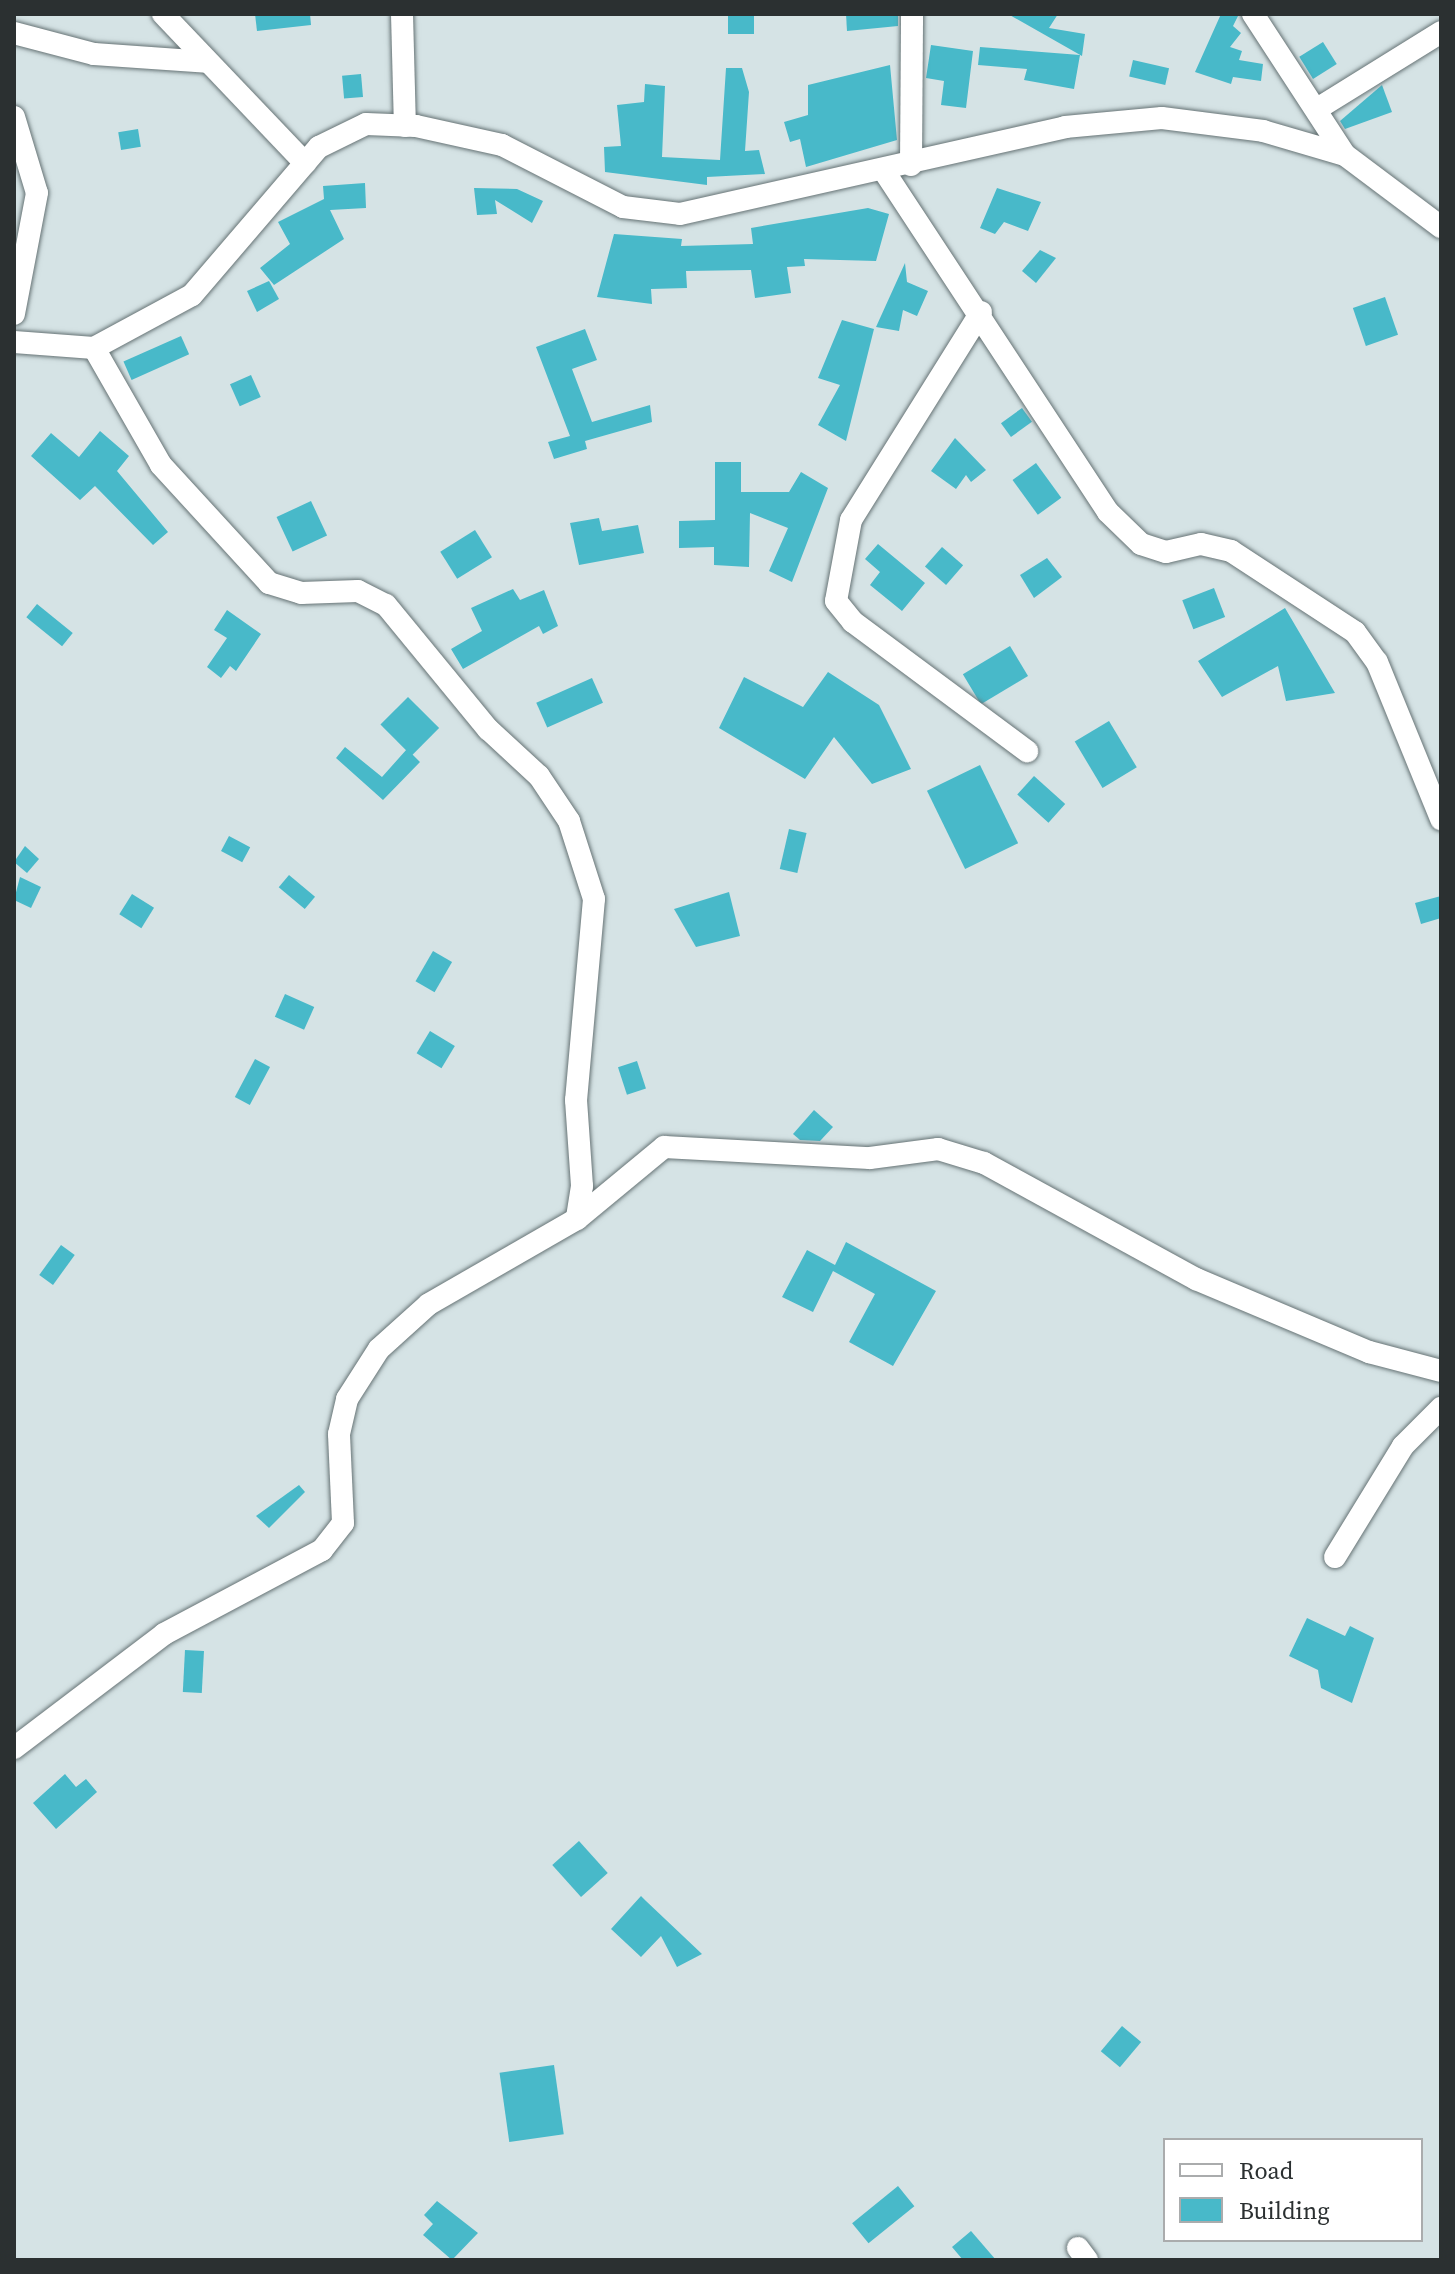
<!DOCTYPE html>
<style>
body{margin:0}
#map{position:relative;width:1455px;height:2274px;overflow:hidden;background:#d5e3e5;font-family:"Source Serif 4",serif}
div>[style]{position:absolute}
.building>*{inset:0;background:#48b9c9;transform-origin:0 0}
.roads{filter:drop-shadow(0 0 2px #667375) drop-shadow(0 0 2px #667375)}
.minor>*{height:22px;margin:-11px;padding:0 11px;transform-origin:11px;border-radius:11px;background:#fff}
span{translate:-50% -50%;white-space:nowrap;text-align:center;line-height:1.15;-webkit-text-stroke:6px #fff;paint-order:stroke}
.frame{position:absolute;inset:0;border:16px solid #2b3031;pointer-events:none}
.legend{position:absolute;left:1163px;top:2138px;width:260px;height:104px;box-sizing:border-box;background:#fff;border:2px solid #aaacad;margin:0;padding:10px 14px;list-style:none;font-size:24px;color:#2b3031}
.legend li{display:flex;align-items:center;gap:16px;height:40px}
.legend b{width:40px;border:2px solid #aaacad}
</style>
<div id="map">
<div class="building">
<i style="clip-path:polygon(255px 14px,310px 14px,311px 25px,257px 31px)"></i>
<i style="left:728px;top:14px;width:26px;height:20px"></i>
<i style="clip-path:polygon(846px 14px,898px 14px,898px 26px,847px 31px)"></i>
<i style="clip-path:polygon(1008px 14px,1058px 14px,1049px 28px,1085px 34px,1082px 56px)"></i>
<i style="clip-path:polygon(1221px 14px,1239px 14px,1233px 26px,1241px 33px,1230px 47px,1242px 51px,1239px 60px,1263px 64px,1261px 81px,1233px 77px,1231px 84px,1195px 72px)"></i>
<i style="left:1323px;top:42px;width:26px;height:28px;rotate:58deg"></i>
<i style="clip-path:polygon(931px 45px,973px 51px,966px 108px,941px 105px,944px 81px,926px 78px)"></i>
<i style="clip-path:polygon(980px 47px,1080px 55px,1074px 89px,1024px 80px,1027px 69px,978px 65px)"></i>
<i style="left:1133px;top:60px;width:37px;height:17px;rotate:13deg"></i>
<i style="clip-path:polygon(890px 65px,897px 140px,806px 167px,800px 139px,790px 142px,784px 122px,808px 115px,808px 85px)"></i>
<i style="clip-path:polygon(726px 68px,742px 68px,749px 92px,745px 151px,759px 150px,765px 174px,707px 177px,707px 185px,605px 172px,604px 147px,621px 146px,617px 105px,644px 102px,645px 84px,665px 86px,662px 157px,720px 160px)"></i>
<i style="left:361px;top:74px;width:23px;height:19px;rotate:85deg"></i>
<i style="clip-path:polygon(1382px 85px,1392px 112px,1345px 129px,1340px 121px)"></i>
<i style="left:138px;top:129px;width:18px;height:20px;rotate:81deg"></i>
<i style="clip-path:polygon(365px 183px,366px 208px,330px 210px,344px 239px,274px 285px,260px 268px,290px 244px,278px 222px,324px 199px,323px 186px)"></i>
<i style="clip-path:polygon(474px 188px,517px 189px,543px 201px,532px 223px,495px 200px,497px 214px,477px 215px)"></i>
<i style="clip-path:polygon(997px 188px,1041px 202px,1028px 231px,1004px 222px,995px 234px,980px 228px)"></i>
<i style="clip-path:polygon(868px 208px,889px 214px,876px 261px,804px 259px,805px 266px,787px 267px,791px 293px,755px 298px,751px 270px,686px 271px,687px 288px,651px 289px,652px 304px,597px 297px,614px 234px,682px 239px,681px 246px,753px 244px,751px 228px)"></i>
<i style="clip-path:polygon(1040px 250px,1056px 258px,1036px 283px,1022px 271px)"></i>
<i style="clip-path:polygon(905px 263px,907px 282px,928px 291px,917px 316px,903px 310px,899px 331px,876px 327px)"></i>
<i style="clip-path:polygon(269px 281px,279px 299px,257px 312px,247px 291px)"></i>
<i style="left:1385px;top:297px;width:40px;height:34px;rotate:71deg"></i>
<i style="clip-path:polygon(842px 320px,874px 329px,846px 441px,818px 425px,840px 385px,818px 378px)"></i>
<i style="clip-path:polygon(585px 329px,597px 360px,572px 369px,592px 422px,650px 405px,652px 422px,585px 441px,587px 449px,554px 459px,548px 442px,570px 436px,536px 347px)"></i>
<i style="left:181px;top:336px;width:20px;height:63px;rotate:66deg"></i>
<i style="left:251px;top:375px;width:24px;height:23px;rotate:66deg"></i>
<i style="left:1022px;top:408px;width:17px;height:26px;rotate:54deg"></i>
<i style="clip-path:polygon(100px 431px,129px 456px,117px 471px,168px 532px,153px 545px,95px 486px,80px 500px,31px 456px,51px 433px,79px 457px)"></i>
<i style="clip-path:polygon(955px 438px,986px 470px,971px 482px,966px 475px,956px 489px,931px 471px)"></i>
<i style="clip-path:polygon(715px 462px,741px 462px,741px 492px,789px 492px,801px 472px,828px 488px,792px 582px,769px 571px,788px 528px,750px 513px,749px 567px,714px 565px,714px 547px,679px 548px,679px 521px,715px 520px)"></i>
<i style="left:1036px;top:463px;width:43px;height:29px;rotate:54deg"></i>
<i style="left:311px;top:501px;width:38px;height:38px;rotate:65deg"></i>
<i style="clip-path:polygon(599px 518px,602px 531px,638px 525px,644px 553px,579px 565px,570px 523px)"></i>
<i style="left:475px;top:530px;width:32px;height:41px;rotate:58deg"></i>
<i style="clip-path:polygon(878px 544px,925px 583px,902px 611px,870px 585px,880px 572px,865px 559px)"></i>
<i style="left:942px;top:547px;width:28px;height:26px;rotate:41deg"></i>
<i style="clip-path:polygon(1047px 558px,1062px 577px,1034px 598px,1020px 575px)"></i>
<i style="left:1214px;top:588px;width:31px;height:34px;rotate:69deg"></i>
<i style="clip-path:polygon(513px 589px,520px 600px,544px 590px,558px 626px,543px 634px,539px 626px,463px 669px,451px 649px,482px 631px,471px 608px)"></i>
<i style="left:37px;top:604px;width:46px;height:17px;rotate:39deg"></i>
<i style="clip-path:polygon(1285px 608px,1335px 693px,1286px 701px,1278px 666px,1222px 697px,1198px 661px)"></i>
<i style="clip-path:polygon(227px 610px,261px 634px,236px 671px,230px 666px,221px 678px,207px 667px,227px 638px,214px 630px)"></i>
<i style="left:1010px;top:646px;width:35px;height:55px;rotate:59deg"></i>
<i style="clip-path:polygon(828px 672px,879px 705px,911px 769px,872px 784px,834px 737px,805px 779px,719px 728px,744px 677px,803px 707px)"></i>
<i style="left:592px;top:678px;width:27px;height:61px;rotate:66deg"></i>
<i style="left:408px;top:697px;width:44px;height:39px;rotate:45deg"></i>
<i style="left:1109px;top:721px;width:54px;height:40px;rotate:59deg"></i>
<i style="clip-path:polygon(345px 747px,382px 777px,407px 749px,420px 762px,383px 800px,336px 758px)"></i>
<i style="left:980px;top:765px;width:87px;height:59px;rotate:64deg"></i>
<i style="left:1034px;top:776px;width:42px;height:25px;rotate:42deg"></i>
<i style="left:789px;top:829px;width:18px;height:41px;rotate:13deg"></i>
<i style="left:229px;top:836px;width:24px;height:17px;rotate:28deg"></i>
<i style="clip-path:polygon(25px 846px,39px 859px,27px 873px,14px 862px)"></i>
<i style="left:289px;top:875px;width:34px;height:16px;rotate:40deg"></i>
<i style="clip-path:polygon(20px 877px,41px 887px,31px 908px,14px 900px)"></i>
<i style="clip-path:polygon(729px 892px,740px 936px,696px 947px,674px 909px)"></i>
<i style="left:132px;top:894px;width:26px;height:24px;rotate:32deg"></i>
<i style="clip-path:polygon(1441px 896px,1441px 918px,1421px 924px,1415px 903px)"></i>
<i style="left:433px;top:951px;width:22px;height:35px;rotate:30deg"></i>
<i style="left:285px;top:994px;width:32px;height:25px;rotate:24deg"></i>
<i style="left:430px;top:1031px;width:29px;height:26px;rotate:31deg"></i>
<i style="left:255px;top:1059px;width:17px;height:43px;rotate:28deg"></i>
<i style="left:637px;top:1061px;width:29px;height:20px;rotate:72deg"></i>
<i style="clip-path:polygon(814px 1110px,833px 1127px,820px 1141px,800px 1140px,793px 1134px)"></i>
<i style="clip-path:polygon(846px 1242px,936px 1291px,893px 1366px,849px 1342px,875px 1294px,833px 1271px,813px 1312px,782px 1297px,807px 1250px,835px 1265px)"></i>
<i style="left:61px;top:1245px;width:17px;height:37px;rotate:36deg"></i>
<i style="clip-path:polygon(299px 1485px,305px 1492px,269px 1528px,256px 1516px)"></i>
<i style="clip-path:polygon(1307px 1618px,1345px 1636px,1350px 1626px,1374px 1638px,1352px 1703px,1321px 1688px,1318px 1670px,1289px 1656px)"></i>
<i style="left:185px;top:1650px;width:19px;height:42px;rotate:3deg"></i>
<i style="clip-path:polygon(65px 1774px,76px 1787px,86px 1779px,97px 1792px,56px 1829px,33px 1803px)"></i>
<i style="left:579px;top:1841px;width:43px;height:36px;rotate:48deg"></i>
<i style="clip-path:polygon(641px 1896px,646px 1901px,702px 1954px,677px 1967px,661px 1936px,641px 1957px,611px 1929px)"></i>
<i style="left:1122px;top:2026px;width:25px;height:33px;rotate:40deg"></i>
<i style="left:554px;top:2065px;width:70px;height:55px;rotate:82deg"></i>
<i style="left:898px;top:2186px;width:26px;height:59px;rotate:51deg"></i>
<i style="clip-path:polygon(437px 2201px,478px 2233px,452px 2260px,423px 2235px,433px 2224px,424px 2215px)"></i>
<i style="clip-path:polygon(971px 2231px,996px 2260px,963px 2260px,952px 2247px)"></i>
</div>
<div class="roads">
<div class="minor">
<i style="left:163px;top:14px;width:206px;rotate:46.4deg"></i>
<i style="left:402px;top:14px;width:112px;rotate:88.5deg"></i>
<i style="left:1253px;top:14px;width:168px;rotate:56.9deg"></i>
<i style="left:14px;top:33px;width:83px;rotate:14.7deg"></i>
<i style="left:94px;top:54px;width:113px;rotate:4deg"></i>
<i style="left:1317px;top:109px;width:146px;rotate:-31.8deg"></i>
<i style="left:14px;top:117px;width:79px;rotate:73.2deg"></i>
<i style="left:37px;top:193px;width:123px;rotate:100.8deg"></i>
<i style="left:911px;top:165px;width:151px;rotate:-89.6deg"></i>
<i style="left:884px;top:171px;width:408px;rotate:56.7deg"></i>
<i style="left:1108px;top:512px;width:46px;rotate:44.1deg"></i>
<i style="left:1141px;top:544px;width:26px;rotate:18deg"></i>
<i style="left:1166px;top:552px;width:36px;rotate:-13deg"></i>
<i style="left:1201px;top:544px;width:31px;rotate:13deg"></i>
<i style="left:1231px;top:551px;width:148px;rotate:33.2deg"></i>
<i style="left:1355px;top:632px;width:37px;rotate:54deg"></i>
<i style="left:1377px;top:662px;width:170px;rotate:67.8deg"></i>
<i style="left:981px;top:312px;width:245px;rotate:122deg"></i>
<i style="left:851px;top:520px;width:82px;rotate:100.5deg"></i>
<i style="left:836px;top:601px;width:27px;rotate:51deg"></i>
<i style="left:853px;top:622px;width:217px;rotate:36.6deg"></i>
<i style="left:14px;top:342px;width:80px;rotate:4.3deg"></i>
<i style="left:94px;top:348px;width:111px;rotate:-28.4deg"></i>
<i style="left:192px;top:295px;width:195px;rotate:-49.4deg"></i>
<i style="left:319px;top:147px;width:52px;rotate:-26.1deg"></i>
<i style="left:366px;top:124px;width:50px;rotate:2.3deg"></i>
<i style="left:416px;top:126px;width:88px;rotate:12.5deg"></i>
<i style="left:502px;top:145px;width:136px;rotate:27.1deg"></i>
<i style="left:623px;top:207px;width:57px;rotate:7deg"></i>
<i style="left:680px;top:214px;width:395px;rotate:-12.7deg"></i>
<i style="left:1065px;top:127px;width:97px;rotate:-5.3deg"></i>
<i style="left:1162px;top:118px;width:102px;rotate:7.3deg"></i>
<i style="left:1263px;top:131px;width:85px;rotate:16.3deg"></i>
<i style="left:1345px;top:155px;width:120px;rotate:36.9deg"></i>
<i style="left:94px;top:348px;width:135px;rotate:60.2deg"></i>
<i style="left:161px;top:465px;width:160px;rotate:47.5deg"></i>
<i style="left:269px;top:583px;width:34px;rotate:17deg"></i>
<i style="left:301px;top:593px;width:57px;rotate:-2deg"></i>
<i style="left:358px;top:591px;width:31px;rotate:27deg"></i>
<i style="left:386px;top:605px;width:161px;rotate:50.6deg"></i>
<i style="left:488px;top:729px;width:69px;rotate:42.7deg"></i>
<i style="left:539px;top:776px;width:54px;rotate:56.3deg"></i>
<i style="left:569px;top:821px;width:82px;rotate:72.2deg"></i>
<i style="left:594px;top:899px;width:202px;rotate:95.1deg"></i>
<i style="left:576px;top:1100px;width:86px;rotate:86deg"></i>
<i style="left:582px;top:1186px;width:33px;rotate:99deg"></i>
<i style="left:1335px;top:1557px;width:130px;rotate:-58.5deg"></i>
<i style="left:1403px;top:1446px;width:54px;rotate:-45deg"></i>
<i style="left:14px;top:1748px;width:188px;rotate:-37.2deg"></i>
<i style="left:164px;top:1634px;width:179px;rotate:-28deg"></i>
<i style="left:322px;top:1550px;width:34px;rotate:-52deg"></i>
<i style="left:343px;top:1523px;width:89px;rotate:-92.6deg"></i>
<i style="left:339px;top:1434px;width:36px;rotate:-77deg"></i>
<i style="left:347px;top:1399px;width:59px;rotate:-57.4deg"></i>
<i style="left:379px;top:1349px;width:67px;rotate:-42deg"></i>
<i style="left:429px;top:1304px;width:171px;rotate:-29.9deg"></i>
<i style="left:577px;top:1219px;width:113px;rotate:-39.6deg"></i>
<i style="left:664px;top:1147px;width:206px;rotate:3.1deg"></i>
<i style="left:870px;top:1158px;width:69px;rotate:-7.5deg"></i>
<i style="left:938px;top:1149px;width:48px;rotate:16.9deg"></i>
<i style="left:984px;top:1163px;width:242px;rotate:28.7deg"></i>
<i style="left:1196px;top:1279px;width:188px;rotate:22.9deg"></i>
<i style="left:1369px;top:1352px;width:74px;rotate:14.8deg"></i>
<i style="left:1078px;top:2248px;width:15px;rotate:53deg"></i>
</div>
</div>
<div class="frame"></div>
<ul class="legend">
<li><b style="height:10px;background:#fff"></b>Road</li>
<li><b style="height:22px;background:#48b9c9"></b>Building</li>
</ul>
</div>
